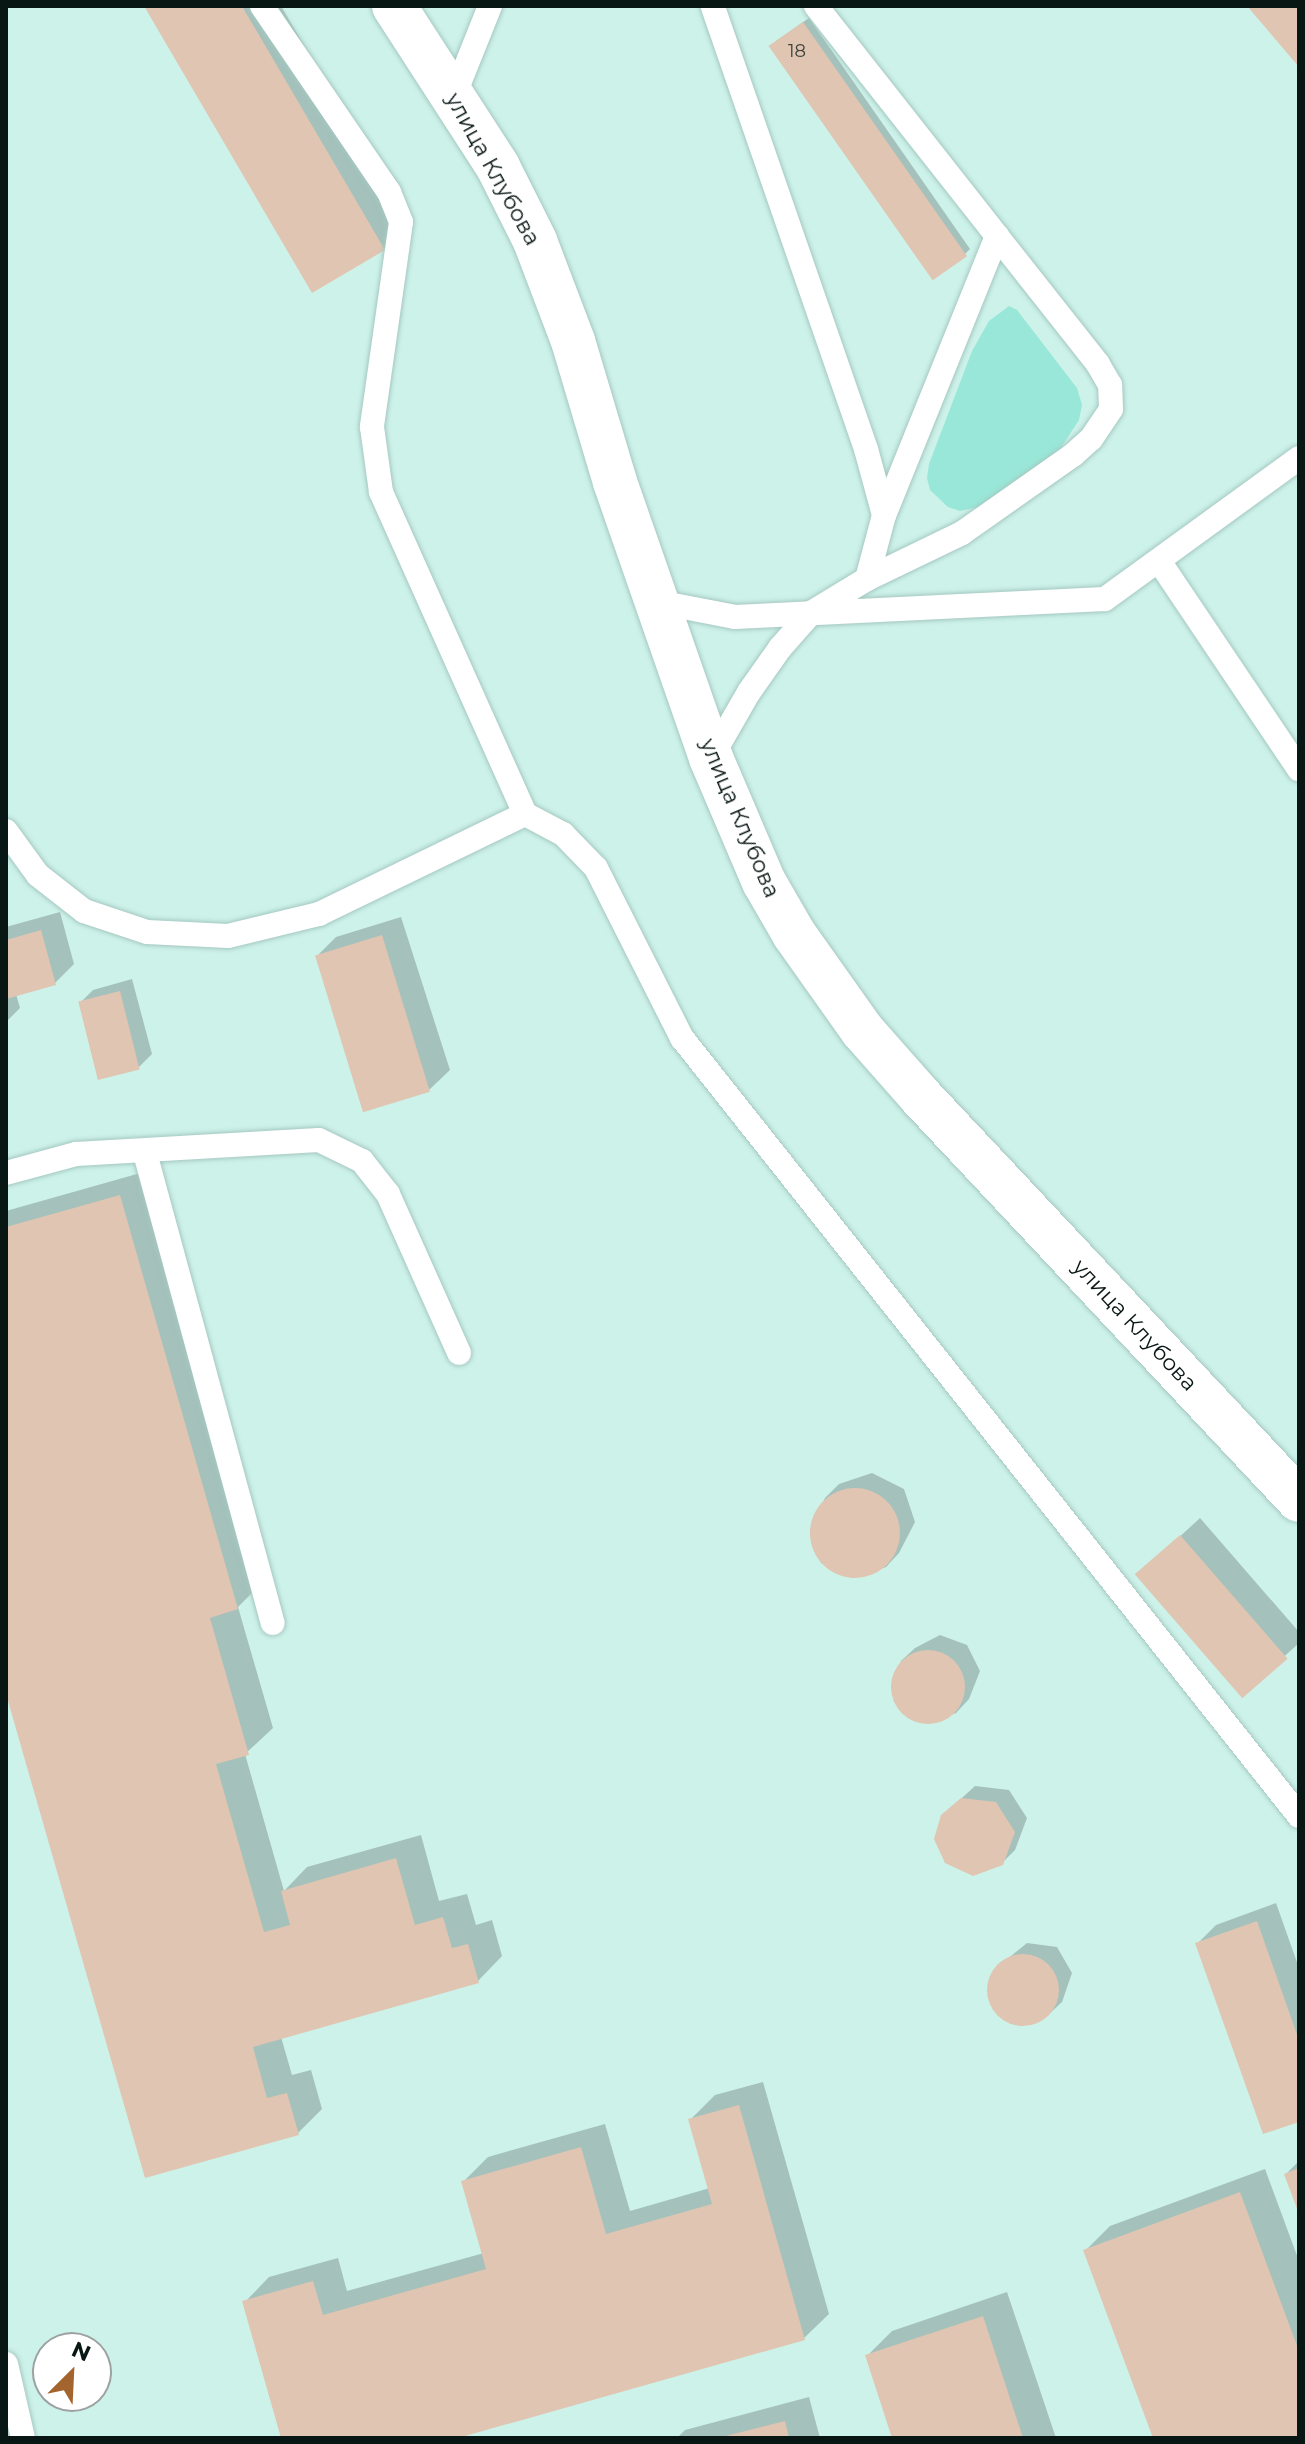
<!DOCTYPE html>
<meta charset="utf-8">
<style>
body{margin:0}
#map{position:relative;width:1305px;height:2444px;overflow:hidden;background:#cdf2ea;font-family:Montserrat,sans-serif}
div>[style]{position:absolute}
.green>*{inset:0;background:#99e7d8}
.shadow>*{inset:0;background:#0003}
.building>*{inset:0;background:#e0c5b2;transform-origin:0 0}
.round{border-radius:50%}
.roads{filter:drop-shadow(0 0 2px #a5c8c1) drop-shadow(0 0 2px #a5c8c1)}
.service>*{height:24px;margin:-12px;padding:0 12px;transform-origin:12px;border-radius:12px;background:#fff}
.minor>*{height:44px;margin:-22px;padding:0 22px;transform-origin:22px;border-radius:22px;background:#fff}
span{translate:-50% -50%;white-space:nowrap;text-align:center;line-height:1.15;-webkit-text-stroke:7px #fff;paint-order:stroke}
.number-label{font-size:18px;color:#3e423c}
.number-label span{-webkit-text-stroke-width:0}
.street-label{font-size:22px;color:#081614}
.frame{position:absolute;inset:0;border:8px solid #081614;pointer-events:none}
.north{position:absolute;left:32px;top:2332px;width:80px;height:80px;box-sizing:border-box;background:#fff;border:2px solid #9ca2a1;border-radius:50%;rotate:24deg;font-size:22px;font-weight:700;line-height:32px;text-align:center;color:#081614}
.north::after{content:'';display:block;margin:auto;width:28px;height:36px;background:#a4642d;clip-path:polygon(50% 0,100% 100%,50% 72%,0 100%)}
</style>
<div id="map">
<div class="green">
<i style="clip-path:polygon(1009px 306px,1017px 310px,1077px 388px,1082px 405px,1079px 420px,1060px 449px,979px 507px,960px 511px,948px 507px,930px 490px,927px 478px,929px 464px,972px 351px,989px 321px)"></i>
</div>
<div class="shadow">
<i style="clip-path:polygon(147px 6px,281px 6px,408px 224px,384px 249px)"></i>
<i style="clip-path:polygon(809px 18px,970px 249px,964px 255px,776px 41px)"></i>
<i style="clip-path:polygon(60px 912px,74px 964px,55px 983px,16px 994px,20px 1008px,6px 1022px,6px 927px)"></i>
<i style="clip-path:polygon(401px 917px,450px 1070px,430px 1089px,366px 1109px,317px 956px,336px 937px)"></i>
<i style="clip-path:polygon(132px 979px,152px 1054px,139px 1067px,80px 1003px,93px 990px)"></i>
<i style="clip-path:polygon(144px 1172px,262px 1583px,238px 1607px,273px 1728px,245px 1754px,284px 1891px,307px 1867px,421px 1835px,439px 1901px,467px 1894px,476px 1925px,492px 1920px,502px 1956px,478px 1981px,281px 2037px,292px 2075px,311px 2070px,322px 2109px,298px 2133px,146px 2176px,6px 1687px,6px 1211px)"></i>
<i style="clip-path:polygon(872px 1473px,904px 1489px,915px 1522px,899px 1553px,886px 1567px,852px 1578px,821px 1563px,810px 1530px,825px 1498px,839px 1484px)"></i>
<i style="clip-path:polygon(1200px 1518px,1299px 1632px,1299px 1643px,1242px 1695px,1138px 1575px)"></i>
<i style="clip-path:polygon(940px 1635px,967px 1645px,980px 1671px,969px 1699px,956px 1713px,929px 1724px,902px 1712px,891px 1687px,901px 1661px,915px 1648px)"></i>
<i style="clip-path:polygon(975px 1786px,1009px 1790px,1027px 1818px,1015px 1850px,1001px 1864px,942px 1816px)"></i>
<i style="clip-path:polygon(1276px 1903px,1299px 1968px,1299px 2119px,1197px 1944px,1216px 1925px)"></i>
<i style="clip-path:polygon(1027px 1943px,1057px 1947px,1072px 1973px,1062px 2002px,1048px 2015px,1021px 2026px,996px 2012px,988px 1991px,994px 1970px)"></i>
<i style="clip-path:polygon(763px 2082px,829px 2314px,804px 2338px,451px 2438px,283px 2438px,245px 2302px,269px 2277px,338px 2258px,347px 2291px,484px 2253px,464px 2181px,488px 2157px,605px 2124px,630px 2211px,710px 2188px,690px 2120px,715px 2095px)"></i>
<i style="clip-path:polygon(1299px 2161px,1299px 2209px,1286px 2174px)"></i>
<i style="clip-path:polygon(1265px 2169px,1299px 2261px,1299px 2438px,1155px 2438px,1086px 2250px,1110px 2226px)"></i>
<i style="clip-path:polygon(1007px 2292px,1056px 2438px,895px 2438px,867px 2356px,892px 2331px)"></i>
<i style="clip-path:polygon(809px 2397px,820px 2438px,677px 2438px,685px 2430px)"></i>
</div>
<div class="building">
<i style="clip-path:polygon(144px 6px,242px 6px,385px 250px,312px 293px)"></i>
<i style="clip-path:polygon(1247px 6px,1299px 6px,1299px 67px)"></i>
<i style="left:803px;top:22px;width:286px;height:42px;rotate:55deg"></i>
<i style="clip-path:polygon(41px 930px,56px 985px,6px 999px,6px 940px)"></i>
<i style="left:382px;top:935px;width:164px;height:70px;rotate:73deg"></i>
<i style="left:120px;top:991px;width:81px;height:43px;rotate:76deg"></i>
<i style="clip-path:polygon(120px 1195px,238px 1609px,210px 1618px,249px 1755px,216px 1764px,264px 1932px,290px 1925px,281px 1891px,396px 1858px,415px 1925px,443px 1917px,452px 1948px,468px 1944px,479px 1983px,253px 2047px,267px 2098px,287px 2093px,299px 2135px,145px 2178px,6px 1694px,6px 1227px)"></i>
<i class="round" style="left:810px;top:1488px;width:90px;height:90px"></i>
<i style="left:1180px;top:1535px;width:164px;height:60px;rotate:49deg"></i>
<i class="round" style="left:891px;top:1650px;width:74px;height:74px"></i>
<i style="clip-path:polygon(961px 1798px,996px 1802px,1015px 1832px,1003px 1865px,973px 1876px,945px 1863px,934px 1839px,941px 1815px)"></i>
<i style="clip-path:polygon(1257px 1921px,1299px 2040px,1299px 2122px,1263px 2134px,1195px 1943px)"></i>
<i class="round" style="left:987px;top:1954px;width:72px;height:72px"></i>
<i style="clip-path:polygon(739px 2105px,805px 2340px,458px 2438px,281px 2438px,242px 2301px,313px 2281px,323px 2315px,486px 2269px,461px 2181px,581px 2147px,606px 2234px,712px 2204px,688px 2119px)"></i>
<i style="clip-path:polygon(1299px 2168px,1299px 2214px,1284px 2174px)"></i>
<i style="clip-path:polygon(1240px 2192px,1299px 2351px,1299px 2438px,1153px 2438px,1083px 2250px)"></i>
<i style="clip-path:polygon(983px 2316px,1023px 2438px,892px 2438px,865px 2355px)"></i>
<i style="clip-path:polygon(785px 2421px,789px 2438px,722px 2438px,722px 2437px)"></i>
</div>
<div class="roads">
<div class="service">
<i style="left:262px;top:6px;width:225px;rotate:55.7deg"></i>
<i style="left:389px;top:192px;width:32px;rotate:68deg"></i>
<i style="left:401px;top:222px;width:207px;rotate:98.1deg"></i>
<i style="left:372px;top:427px;width:66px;rotate:82.1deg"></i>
<i style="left:381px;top:492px;width:353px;rotate:65.9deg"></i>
<i style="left:525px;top:814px;width:43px;rotate:27.8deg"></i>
<i style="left:563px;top:834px;width:47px;rotate:45.9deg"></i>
<i style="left:596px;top:868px;width:191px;rotate:63.2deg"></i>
<i style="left:682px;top:1038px;width:993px;rotate:51.58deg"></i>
<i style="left:816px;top:6px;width:293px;rotate:51.8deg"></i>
<i style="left:997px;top:236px;width:301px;rotate:112deg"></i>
<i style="left:454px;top:96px;width:97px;rotate:-68.2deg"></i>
<i style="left:1159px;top:561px;width:251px;rotate:56.1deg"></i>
<i style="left:867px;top:579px;width:106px;rotate:-25.8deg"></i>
<i style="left:962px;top:533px;width:136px;rotate:-35.1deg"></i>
<i style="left:1073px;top:455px;width:24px;rotate:-42deg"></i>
<i style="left:1091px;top:439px;width:36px;rotate:-56deg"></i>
<i style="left:1111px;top:409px;width:24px;rotate:-92deg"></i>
<i style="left:1110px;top:385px;width:24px;rotate:-120deg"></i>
<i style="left:1098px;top:364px;width:163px;rotate:-128.3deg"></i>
<i style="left:658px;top:602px;width:78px;rotate:11deg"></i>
<i style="left:735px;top:617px;width:370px;rotate:-2.8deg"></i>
<i style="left:1105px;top:599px;width:240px;rotate:-36deg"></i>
<i style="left:711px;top:758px;width:76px;rotate:-60.1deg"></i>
<i style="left:749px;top:692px;width:54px;rotate:-54.8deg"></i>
<i style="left:780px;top:648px;width:47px;rotate:-48.5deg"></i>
<i style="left:811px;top:613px;width:66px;rotate:-31.3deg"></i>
<i style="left:867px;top:579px;width:66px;rotate:-75.1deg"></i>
<i style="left:884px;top:515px;width:68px;rotate:-105.3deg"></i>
<i style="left:866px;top:449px;width:469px;rotate:-109.1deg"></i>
<i style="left:6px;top:831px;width:54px;rotate:54deg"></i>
<i style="left:38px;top:875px;width:58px;rotate:38deg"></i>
<i style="left:84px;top:911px;width:66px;rotate:18.4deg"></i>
<i style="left:147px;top:932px;width:81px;rotate:2.8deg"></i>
<i style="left:228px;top:936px;width:94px;rotate:-13.6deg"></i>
<i style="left:319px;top:914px;width:229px;rotate:-25.9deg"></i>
<i style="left:145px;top:1153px;width:487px;rotate:74.8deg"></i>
<i style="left:6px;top:1173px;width:73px;rotate:-15.2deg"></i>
<i style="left:76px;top:1154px;width:243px;rotate:-3.3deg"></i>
<i style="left:319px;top:1140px;width:48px;rotate:26deg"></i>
<i style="left:362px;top:1161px;width:42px;rotate:51.8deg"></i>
<i style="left:388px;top:1194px;width:174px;rotate:65.9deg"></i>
<i style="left:6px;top:2364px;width:76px;rotate:77.1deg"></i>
</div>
<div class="minor">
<i style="left:394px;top:6px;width:192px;rotate:57.1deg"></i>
<i style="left:498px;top:167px;width:83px;rotate:63.4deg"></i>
<i style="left:535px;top:241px;width:107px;rotate:69.2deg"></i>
<i style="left:573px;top:341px;width:147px;rotate:73.4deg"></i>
<i style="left:615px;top:482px;width:292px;rotate:70.8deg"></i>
<i style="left:711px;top:758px;width:135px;rotate:66.9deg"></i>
<i style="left:764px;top:882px;width:60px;rotate:60deg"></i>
<i style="left:794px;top:934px;width:118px;rotate:54.7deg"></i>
<i style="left:862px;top:1030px;width:91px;rotate:48.6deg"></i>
<i style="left:922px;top:1098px;width:551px;rotate:46.84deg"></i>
</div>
</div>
<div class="number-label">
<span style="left:797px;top:51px">18</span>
</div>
<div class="street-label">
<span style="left:493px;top:169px;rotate:61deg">улица Клубова</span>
<span style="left:740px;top:818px;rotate:67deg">улица Клубова</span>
<span style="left:1135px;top:1325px;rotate:47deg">улица Клубова</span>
</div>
<div class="frame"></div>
<div class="north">N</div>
</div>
